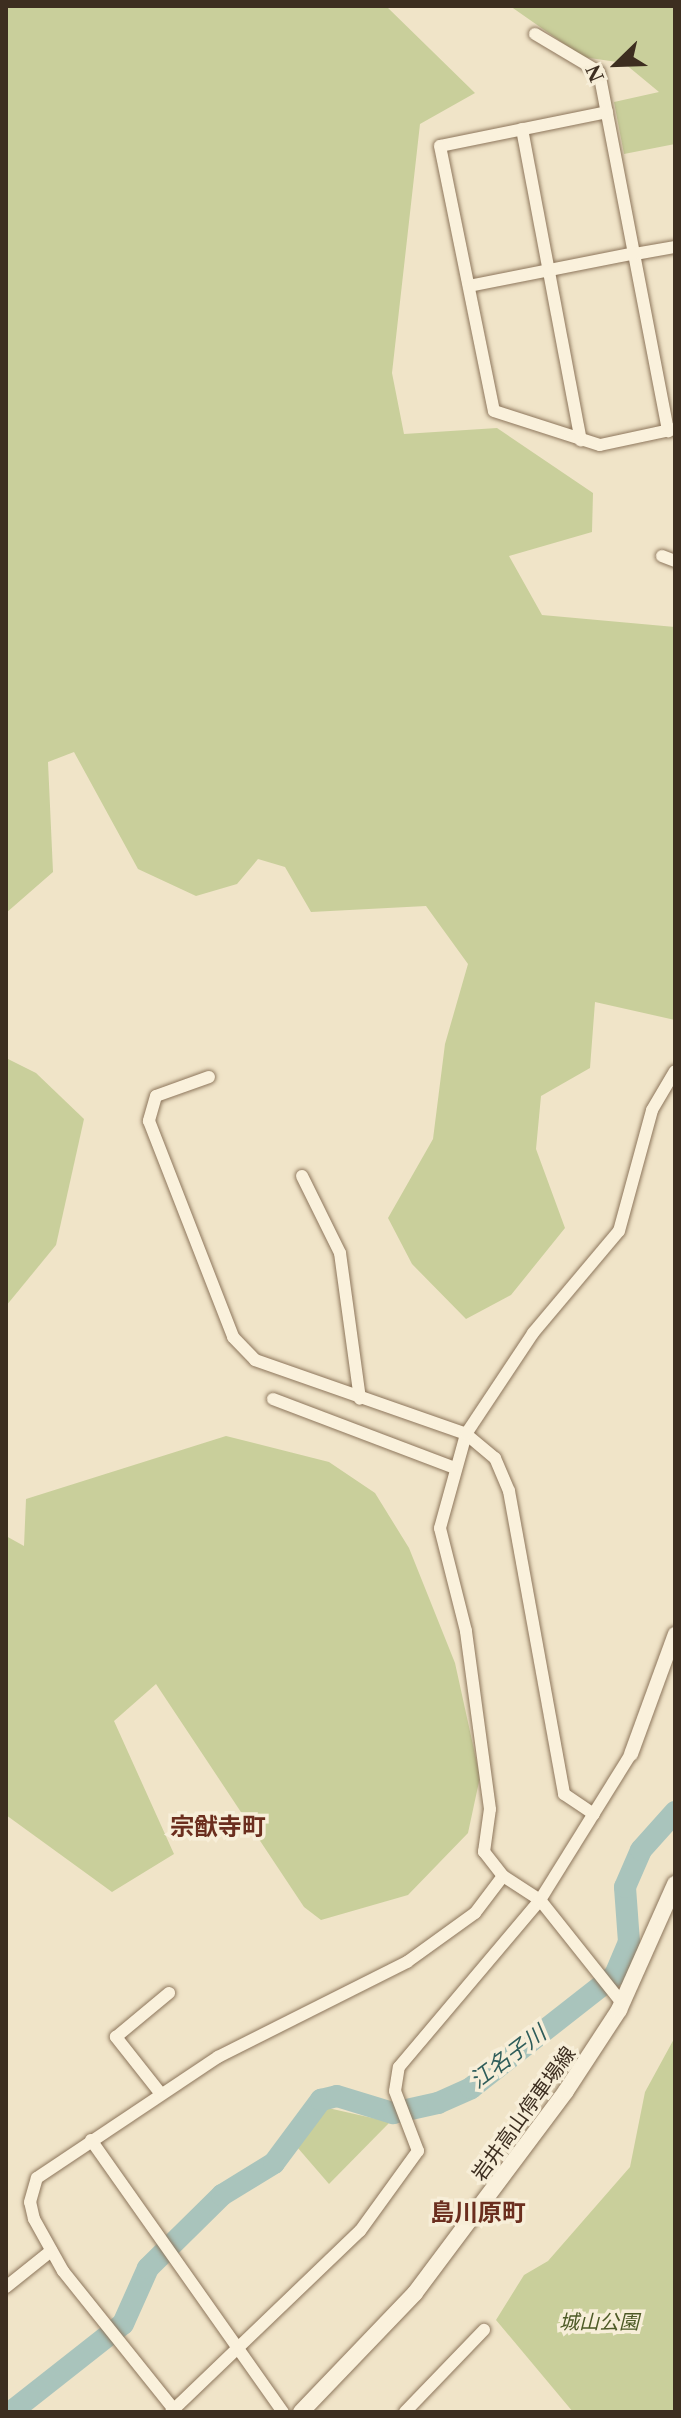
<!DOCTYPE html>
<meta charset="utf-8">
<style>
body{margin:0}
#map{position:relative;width:681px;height:2418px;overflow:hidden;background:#f0e4c8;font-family:"Times New Roman","Noto Sans JP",serif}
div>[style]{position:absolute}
.green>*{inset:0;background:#c9cf9b}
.river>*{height:22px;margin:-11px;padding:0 11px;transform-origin:11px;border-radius:11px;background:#a9c4bc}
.roads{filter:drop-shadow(0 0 2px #8d765c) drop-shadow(0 0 2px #8d765c)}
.minor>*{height:12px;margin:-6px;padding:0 6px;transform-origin:6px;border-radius:6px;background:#faf1dc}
.tertiary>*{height:14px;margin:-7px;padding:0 7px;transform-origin:7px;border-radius:7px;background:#faf1dc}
.secondary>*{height:16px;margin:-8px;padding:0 8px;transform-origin:8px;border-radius:8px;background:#faf1dc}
span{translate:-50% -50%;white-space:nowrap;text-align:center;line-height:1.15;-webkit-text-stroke:7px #f7eed8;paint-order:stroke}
.street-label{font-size:20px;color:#3d2e20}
.park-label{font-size:20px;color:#4d5a26;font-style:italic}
.water-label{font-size:22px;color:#2f5d5a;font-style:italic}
.quarter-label{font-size:24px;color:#6b2e1e;font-weight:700}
.frame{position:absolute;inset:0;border:8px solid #3d2e20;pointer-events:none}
.north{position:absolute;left:577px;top:24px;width:80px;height:80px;-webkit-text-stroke:6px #f7eed8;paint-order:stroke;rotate:247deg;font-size:22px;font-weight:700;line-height:32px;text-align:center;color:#3d2e20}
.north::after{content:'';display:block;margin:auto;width:28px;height:36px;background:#3d2e20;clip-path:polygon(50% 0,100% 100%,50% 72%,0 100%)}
</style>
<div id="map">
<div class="green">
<i style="clip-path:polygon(6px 6px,386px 6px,475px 93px,420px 124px,392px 373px,404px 434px,497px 428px,593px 493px,592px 532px,509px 556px,542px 615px,675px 627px,675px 1020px,595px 1002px,590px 1068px,541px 1096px,536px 1149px,565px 1228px,511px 1295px,466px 1319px,412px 1264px,388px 1218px,433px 1139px,445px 1044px,468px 964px,426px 906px,311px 912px,285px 867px,258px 859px,237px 884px,196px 896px,138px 869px,74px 752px,48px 762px,53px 872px,6px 913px)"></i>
<i style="clip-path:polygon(510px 6px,675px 6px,675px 144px,624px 154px,614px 102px,659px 92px,624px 63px,583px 57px)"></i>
<i style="clip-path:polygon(6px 1058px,36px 1073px,84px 1119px,56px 1245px,6px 1306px)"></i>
<i style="clip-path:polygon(226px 1436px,329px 1462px,375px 1493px,409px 1548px,455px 1663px,480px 1777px,468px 1833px,408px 1895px,321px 1920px,304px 1907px,156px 1684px,114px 1721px,174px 1854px,112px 1892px,6px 1815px,6px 1536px,24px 1546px,26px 1499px)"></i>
<i style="clip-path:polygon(675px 2037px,675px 2412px,573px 2412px,496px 2320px,524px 2275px,548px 2261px,630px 2167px,645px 2092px)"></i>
<i style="clip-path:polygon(328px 2108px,390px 2122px,329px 2184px,297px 2147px)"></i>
</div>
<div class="river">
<i style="left:11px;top:2412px;width:142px;rotate:-38.2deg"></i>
<i style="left:123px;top:2324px;width:61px;rotate:-65.9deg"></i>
<i style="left:148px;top:2268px;width:104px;rotate:-44.6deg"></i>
<i style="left:222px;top:2195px;width:61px;rotate:-31.6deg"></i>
<i style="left:274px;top:2163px;width:79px;rotate:-53.3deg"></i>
<i style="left:321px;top:2100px;width:16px;rotate:-14deg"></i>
<i style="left:337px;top:2096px;width:59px;rotate:16.9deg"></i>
<i style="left:393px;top:2113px;width:46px;rotate:-12.5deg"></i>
<i style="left:438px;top:2103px;width:36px;rotate:-24deg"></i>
<i style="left:471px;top:2088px;width:183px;rotate:-38.1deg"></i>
<i style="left:615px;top:1975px;width:36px;rotate:-67deg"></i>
<i style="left:629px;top:1942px;width:55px;rotate:-94.2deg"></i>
<i style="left:625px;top:1887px;width:40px;rotate:-66.6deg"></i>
<i style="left:641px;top:1850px;width:51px;rotate:-48.2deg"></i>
</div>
<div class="roads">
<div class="minor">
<i style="left:535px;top:34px;width:74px;rotate:30.7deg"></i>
<i style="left:599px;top:72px;width:366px;rotate:79.1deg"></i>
<i style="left:607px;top:112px;width:170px;rotate:168.5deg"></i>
<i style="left:440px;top:146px;width:270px;rotate:78.5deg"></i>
<i style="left:494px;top:411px;width:111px;rotate:17.8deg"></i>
<i style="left:600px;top:445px;width:77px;rotate:-12deg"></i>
<i style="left:522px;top:129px;width:317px;rotate:79.3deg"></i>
<i style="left:635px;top:254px;width:41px;rotate:-9.9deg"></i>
<i style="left:469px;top:286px;width:169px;rotate:-11.2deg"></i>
<i style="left:662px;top:556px;width:14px;rotate:21deg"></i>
<i style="left:209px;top:1077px;width:56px;rotate:160.3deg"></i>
<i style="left:156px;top:1096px;width:26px;rotate:106deg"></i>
<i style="left:149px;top:1121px;width:232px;rotate:68.7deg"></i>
<i style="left:233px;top:1337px;width:32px;rotate:46deg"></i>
<i style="left:255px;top:1360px;width:224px;rotate:19.3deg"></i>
<i style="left:466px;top:1434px;width:38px;rotate:40deg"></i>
<i style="left:495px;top:1458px;width:36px;rotate:67deg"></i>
<i style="left:509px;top:1491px;width:308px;rotate:79.7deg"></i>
<i style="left:564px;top:1794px;width:36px;rotate:34deg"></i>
<i style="left:302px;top:1176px;width:86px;rotate:63.7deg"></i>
<i style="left:340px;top:1253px;width:147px;rotate:82.2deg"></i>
<i style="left:273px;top:1399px;width:191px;rotate:20.8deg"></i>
<i style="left:622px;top:2003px;width:132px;rotate:-128.5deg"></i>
<i style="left:540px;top:1900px;width:44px;rotate:-147deg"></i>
<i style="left:503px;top:1876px;width:31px;rotate:-128deg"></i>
<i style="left:484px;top:1852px;width:43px;rotate:-82.1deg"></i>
<i style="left:490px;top:1809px;width:180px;rotate:-97.7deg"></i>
<i style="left:466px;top:1631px;width:106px;rotate:-104.2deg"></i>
<i style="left:440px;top:1528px;width:98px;rotate:-74.5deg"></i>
<i style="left:466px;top:1434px;width:121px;rotate:-56.4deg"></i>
<i style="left:533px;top:1333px;width:133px;rotate:-49.9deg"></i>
<i style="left:619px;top:1231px;width:125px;rotate:-74.7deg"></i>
<i style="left:652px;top:1110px;width:45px;rotate:-59.5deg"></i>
<i style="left:161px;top:2094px;width:73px;rotate:-128.3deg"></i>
<i style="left:116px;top:2037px;width:69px;rotate:-39.7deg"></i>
<i style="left:91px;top:2140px;width:333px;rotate:54.8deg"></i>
<i style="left:6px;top:2287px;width:58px;rotate:-38.7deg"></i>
<i style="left:171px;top:2412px;width:262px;rotate:-43.8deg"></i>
<i style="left:360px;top:2231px;width:99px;rotate:-54.1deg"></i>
<i style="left:418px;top:2151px;width:64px;rotate:-111deg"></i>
<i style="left:395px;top:2091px;width:24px;rotate:-81deg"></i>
<i style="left:399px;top:2067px;width:219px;rotate:-49.8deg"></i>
<i style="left:540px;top:1900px;width:172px;rotate:-58.1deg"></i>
<i style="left:176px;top:2412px;width:181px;rotate:-128.7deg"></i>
<i style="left:63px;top:2271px;width:60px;rotate:-119.1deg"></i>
<i style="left:34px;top:2219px;width:17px;rotate:-103deg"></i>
<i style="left:30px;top:2202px;width:25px;rotate:-74deg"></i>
<i style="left:37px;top:2178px;width:218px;rotate:-33.8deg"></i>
<i style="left:218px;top:2057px;width:212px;rotate:-26.7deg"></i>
<i style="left:407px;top:1962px;width:84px;rotate:-35.8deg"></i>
<i style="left:475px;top:1913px;width:46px;rotate:-52.9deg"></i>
<i style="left:405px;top:2412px;width:114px;rotate:-46.1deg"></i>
</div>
<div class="tertiary">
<i style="left:631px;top:1754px;width:128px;rotate:-69.9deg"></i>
</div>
<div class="secondary">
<i style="left:301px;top:2412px;width:165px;rotate:-46.2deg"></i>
<i style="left:415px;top:2293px;width:252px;rotate:-53.2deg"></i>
<i style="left:566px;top:2091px;width:97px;rotate:-56.8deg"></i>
<i style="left:619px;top:2010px;width:138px;rotate:-66deg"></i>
</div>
</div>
<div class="street-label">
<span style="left:524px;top:2114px;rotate:-54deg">岩井高山停車場線</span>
</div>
<div class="park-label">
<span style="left:599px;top:2322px">城山公園</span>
</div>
<div class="water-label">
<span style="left:508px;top:2057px;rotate:-37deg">江名子川</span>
</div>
<div class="quarter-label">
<span style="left:218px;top:1828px">宗猷寺町</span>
<span style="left:478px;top:2214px">島川原町</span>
</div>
<div class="frame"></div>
<div class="north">N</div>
</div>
